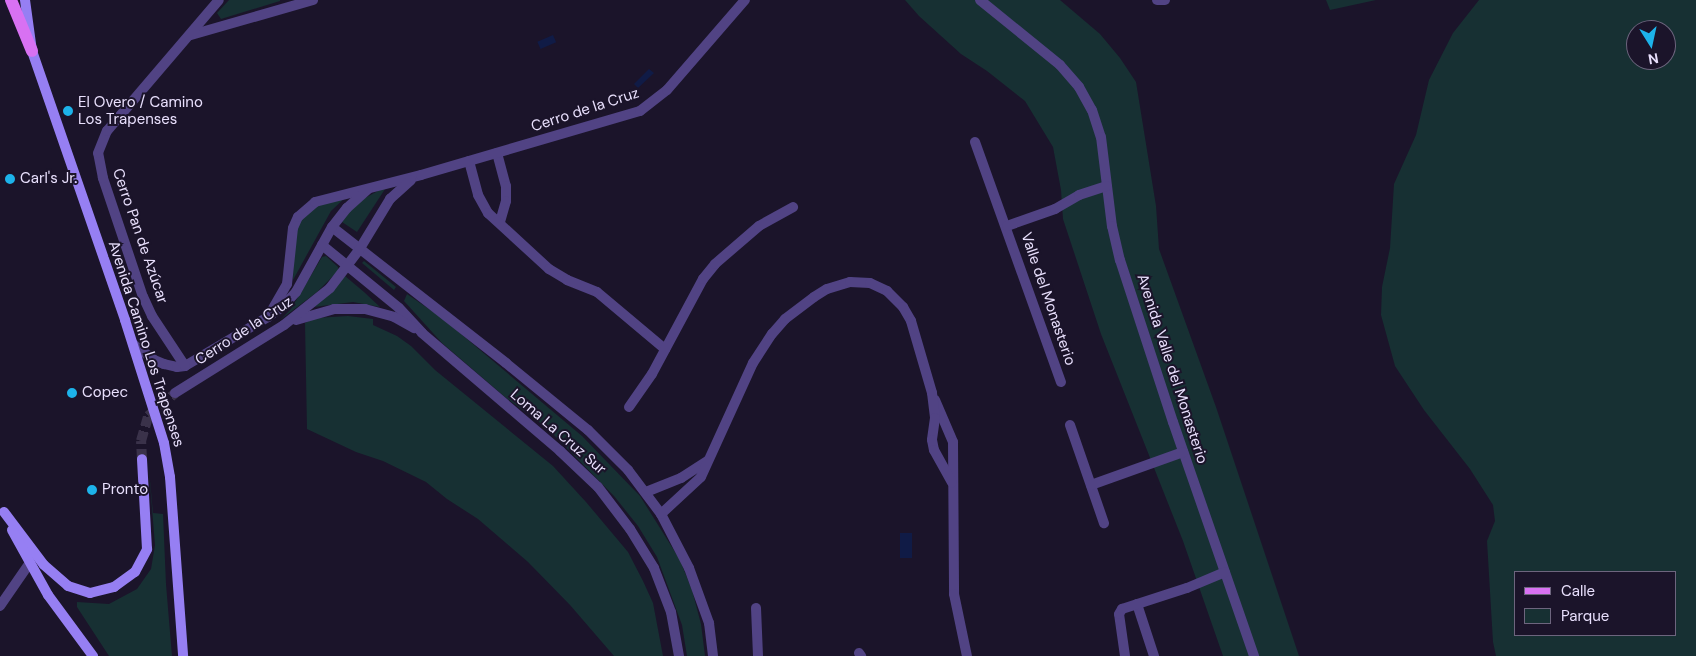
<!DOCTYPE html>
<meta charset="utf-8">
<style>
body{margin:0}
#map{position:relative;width:1696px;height:656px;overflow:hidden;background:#1b142a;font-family:"DM Sans",sans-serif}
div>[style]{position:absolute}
.green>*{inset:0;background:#173033}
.water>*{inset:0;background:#101b46;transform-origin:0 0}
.secondary-tunnel>*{height:10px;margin-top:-5px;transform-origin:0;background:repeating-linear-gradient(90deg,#3a324a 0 10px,transparent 0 15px)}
.street>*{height:10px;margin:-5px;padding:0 5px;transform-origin:5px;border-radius:5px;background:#514384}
.secondary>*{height:10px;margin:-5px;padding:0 5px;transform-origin:5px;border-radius:5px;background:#967ff3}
.primary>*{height:12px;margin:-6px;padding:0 6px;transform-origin:6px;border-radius:6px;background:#d871f2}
.dots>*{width:14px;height:14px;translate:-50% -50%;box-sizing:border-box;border:2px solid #1b142a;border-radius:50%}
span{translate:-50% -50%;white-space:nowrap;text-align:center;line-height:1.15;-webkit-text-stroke:4px #1b142a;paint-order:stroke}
.poi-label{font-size:15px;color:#e8dffc}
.left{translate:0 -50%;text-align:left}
.street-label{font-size:15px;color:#e8dffc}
.legend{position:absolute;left:1514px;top:571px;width:162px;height:65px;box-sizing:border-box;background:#1b142a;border:1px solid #6d657e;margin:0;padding:6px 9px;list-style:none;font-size:15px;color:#e8dffc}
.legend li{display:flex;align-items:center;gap:10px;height:25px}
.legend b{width:25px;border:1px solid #6d657e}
.north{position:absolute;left:1626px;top:20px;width:50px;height:50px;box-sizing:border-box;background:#1b142a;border:1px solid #6d657e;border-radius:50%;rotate:170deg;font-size:14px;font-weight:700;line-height:20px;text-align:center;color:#e8dffc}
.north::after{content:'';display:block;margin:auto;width:18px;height:22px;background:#1db3ea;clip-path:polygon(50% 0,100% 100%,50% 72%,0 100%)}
</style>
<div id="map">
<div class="green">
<i style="clip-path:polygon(229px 0,280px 0,280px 1px,221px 19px,217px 13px)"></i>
<i style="clip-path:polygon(905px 0,1060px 0,1100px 34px,1120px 58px,1136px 82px,1156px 206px,1159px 249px,1216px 407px,1299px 656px,1223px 656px,1183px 541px,1101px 334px,1063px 219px,1061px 190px,1053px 147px,1025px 101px,987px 71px,961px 54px,919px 16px)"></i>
<i style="clip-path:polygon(1326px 0,1376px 0,1330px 10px)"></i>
<i style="clip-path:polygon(evenodd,1479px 0,1696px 0,1696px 656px,1496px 656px,1493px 642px,1487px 541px,1495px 521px,1493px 505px,1470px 469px,1424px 410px,1395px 366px,1381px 315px,1382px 287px,1390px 248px,1394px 184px,1416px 135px,1429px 80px,1453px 33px,1479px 0,1636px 30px,1666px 30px,1666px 60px,1636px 60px,1636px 30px,1479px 0,1515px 572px,1675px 572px,1675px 635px,1515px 635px,1515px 572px)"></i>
<i style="clip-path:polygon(387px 186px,357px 232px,342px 222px,354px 204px)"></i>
<i style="clip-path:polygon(347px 196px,331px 211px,293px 280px,294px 234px,301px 217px,322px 202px)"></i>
<i style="clip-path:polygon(326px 256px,338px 267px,338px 271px,317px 292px,280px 320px,291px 309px,322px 257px)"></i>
<i style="clip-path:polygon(364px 261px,396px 287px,394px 290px,362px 263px)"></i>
<i style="clip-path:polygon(345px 276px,364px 292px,380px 307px,353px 302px,314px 307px)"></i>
<i style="clip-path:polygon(407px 294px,442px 318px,582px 436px,640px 496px,680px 560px,692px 590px,701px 624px,705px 656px,687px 656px,682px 625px,657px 557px,638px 526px,614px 496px,547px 428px,505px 397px,442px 343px,404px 301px)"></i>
<i style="clip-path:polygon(348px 316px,373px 319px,373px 325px,397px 336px,411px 346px,435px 370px,553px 466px,586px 502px,628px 552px,643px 581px,653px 603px,663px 656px,614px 656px,570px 605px,528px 562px,478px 519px,447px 499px,426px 482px,383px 461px,356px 452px,307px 429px,305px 323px,315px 318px)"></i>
<i style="clip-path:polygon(148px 459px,153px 513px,163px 514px,166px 584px,172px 656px,109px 656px,77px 607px,77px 602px,109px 604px,137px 589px,151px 569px,155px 545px)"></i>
</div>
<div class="water">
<i style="left:553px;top:35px;width:8px;height:17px;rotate:67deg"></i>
<i style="clip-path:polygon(649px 69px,654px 73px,638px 88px,634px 84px)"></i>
<i style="left:900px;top:533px;width:12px;height:25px"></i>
</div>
<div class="secondary-tunnel">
<i style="left:142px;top:459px;width:18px;rotate:-93deg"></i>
<i style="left:141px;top:441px;width:26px;rotate:-74deg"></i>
<i style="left:148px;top:416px;width:35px;rotate:-40deg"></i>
</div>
<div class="street">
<i style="left:980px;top:0;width:103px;rotate:39.1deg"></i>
<i style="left:1060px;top:65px;width:29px;rotate:49deg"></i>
<i style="left:1079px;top:87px;width:26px;rotate:61deg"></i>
<i style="left:1092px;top:110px;width:28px;rotate:72deg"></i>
<i style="left:1101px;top:137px;width:90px;rotate:83deg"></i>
<i style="left:1112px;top:226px;width:35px;rotate:77deg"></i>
<i style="left:1120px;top:260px;width:170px;rotate:71.9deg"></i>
<i style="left:1173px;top:422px;width:248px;rotate:70.9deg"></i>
<i style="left:1157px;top:0;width:8px"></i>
<i style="left:191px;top:35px;width:127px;rotate:-16deg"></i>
<i style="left:975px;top:142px;width:255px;rotate:70.3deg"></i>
<i style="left:497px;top:153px;width:34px;rotate:75deg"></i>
<i style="left:506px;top:186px;width:15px;rotate:90deg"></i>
<i style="left:506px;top:201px;width:22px;rotate:106deg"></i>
<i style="left:469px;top:161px;width:35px;rotate:75deg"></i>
<i style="left:478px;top:195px;width:21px;rotate:61deg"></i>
<i style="left:488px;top:213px;width:83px;rotate:42.6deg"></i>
<i style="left:549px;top:269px;width:21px;rotate:31deg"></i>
<i style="left:567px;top:280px;width:32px;rotate:22deg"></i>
<i style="left:597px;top:292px;width:89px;rotate:40deg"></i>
<i style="left:1007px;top:226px;width:51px;rotate:-19.5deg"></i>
<i style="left:1055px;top:209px;width:28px;rotate:-30deg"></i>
<i style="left:1079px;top:195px;width:29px;rotate:-18deg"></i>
<i style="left:332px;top:227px;width:221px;rotate:38deg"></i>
<i style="left:506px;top:363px;width:106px;rotate:39.3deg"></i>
<i style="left:588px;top:430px;width:57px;rotate:45deg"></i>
<i style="left:628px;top:470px;width:55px;rotate:53.1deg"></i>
<i style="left:661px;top:514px;width:61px;rotate:62.6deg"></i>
<i style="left:689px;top:568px;width:59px;rotate:70deg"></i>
<i style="left:709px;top:623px;width:33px;rotate:83deg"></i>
<i style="left:322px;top:245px;width:99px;rotate:39.3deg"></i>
<i style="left:399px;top:308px;width:34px;rotate:47deg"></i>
<i style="left:422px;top:333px;width:182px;rotate:40.5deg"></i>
<i style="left:560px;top:451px;width:52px;rotate:43.5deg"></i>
<i style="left:598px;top:487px;width:53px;rotate:52.7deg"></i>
<i style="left:630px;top:529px;width:46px;rotate:58.4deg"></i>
<i style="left:654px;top:568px;width:47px;rotate:68.9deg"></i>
<i style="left:671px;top:612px;width:45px;rotate:79.7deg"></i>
<i style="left:268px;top:317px;width:38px;rotate:-60deg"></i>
<i style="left:287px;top:284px;width:56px;rotate:-83.9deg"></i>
<i style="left:293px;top:228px;width:12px;rotate:-66deg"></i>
<i style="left:298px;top:217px;width:23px;rotate:-41deg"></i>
<i style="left:315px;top:202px;width:109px;rotate:-14.3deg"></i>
<i style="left:421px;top:175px;width:228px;rotate:-16.3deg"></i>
<i style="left:640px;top:111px;width:34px;rotate:-38deg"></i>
<i style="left:667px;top:90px;width:119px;rotate:-49.1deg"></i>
<i style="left:296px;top:320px;width:40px;rotate:-16deg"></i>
<i style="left:334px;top:309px;width:31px"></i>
<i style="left:365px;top:309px;width:30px;rotate:15deg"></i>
<i style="left:394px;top:317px;width:23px;rotate:29deg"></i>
<i style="left:133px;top:344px;width:26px;rotate:37deg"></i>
<i style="left:154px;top:360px;width:11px;rotate:22deg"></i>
<i style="left:164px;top:364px;width:13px;rotate:13deg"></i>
<i style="left:177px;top:367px;width:8px;rotate:-7deg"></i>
<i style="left:185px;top:366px;width:96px;rotate:-30.6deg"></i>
<i style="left:268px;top:317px;width:19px;rotate:-36deg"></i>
<i style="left:283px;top:306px;width:19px;rotate:-47deg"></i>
<i style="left:296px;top:292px;width:74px;rotate:-61deg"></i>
<i style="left:332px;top:227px;width:24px;rotate:-52deg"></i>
<i style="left:347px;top:208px;width:28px;rotate:-42deg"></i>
<i style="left:185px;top:366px;width:60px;rotate:-123.4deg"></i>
<i style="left:152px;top:316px;width:21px;rotate:-115deg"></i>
<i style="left:143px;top:297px;width:126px;rotate:-108.6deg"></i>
<i style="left:103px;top:178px;width:25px;rotate:-101deg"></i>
<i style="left:98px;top:153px;width:24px;rotate:-68deg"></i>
<i style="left:107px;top:131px;width:172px;rotate:-49.5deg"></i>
<i style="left:175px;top:393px;width:128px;rotate:-32deg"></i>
<i style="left:284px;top:325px;width:59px;rotate:-38.8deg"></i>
<i style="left:330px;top:288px;width:48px;rotate:-52.7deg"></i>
<i style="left:359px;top:250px;width:60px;rotate:-58.7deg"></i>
<i style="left:390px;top:199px;width:28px;rotate:-42deg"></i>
<i style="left:935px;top:400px;width:46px;rotate:66.8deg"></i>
<i style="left:953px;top:442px;width:152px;rotate:89.6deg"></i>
<i style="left:954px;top:594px;width:63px;rotate:78.2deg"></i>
<i style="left:629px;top:407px;width:40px;rotate:-55.1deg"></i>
<i style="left:652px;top:374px;width:108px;rotate:-61.8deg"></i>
<i style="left:703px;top:279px;width:19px;rotate:-51deg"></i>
<i style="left:715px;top:264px;width:58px;rotate:-40.8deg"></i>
<i style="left:759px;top:226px;width:39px;rotate:-29deg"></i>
<i style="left:1070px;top:425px;width:104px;rotate:70.9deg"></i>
<i style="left:1091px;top:485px;width:98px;rotate:-19.7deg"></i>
<i style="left:646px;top:492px;width:38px;rotate:-22deg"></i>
<i style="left:681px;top:478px;width:31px;rotate:-33deg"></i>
<i style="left:661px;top:514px;width:54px;rotate:-42.8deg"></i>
<i style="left:701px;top:477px;width:125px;rotate:-65.5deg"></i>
<i style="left:753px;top:363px;width:35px;rotate:-57deg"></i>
<i style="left:772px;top:334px;width:20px;rotate:-49deg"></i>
<i style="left:785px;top:319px;width:36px;rotate:-37deg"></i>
<i style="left:814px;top:297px;width:15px;rotate:-32deg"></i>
<i style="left:827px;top:289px;width:24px;rotate:-17deg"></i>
<i style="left:850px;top:282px;width:20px;rotate:3deg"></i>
<i style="left:870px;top:283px;width:19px;rotate:25deg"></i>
<i style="left:887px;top:291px;width:23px;rotate:45deg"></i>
<i style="left:903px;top:307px;width:16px;rotate:60deg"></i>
<i style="left:911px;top:321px;width:75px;rotate:73.7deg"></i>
<i style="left:932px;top:393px;width:25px;rotate:83deg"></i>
<i style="left:935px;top:418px;width:22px;rotate:98deg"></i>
<i style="left:932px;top:440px;width:10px;rotate:79deg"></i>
<i style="left:934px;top:450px;width:37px;rotate:61deg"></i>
<i style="left:1137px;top:604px;width:55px;rotate:71.9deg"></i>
<i style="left:0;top:606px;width:51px;rotate:-55.4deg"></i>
<i style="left:756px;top:608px;width:48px;rotate:87.6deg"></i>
<i style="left:859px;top:653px;width:4px;rotate:56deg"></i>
<i style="left:1125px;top:656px;width:42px;rotate:-98.1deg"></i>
<i style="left:1119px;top:614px;width:6px;rotate:-59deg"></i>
<i style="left:1122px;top:609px;width:68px;rotate:-17.9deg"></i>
<i style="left:1187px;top:588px;width:41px;rotate:-22.8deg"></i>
</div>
<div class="secondary">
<i style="left:25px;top:0;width:51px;rotate:82.2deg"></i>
<i style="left:32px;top:51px;width:285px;rotate:70.9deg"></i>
<i style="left:125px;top:320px;width:129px;rotate:72.4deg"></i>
<i style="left:164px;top:443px;width:35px;rotate:80deg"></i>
<i style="left:170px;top:477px;width:179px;rotate:85.8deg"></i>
<i style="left:4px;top:512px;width:66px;rotate:53deg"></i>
<i style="left:44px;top:565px;width:32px;rotate:41deg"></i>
<i style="left:68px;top:586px;width:23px;rotate:18deg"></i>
<i style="left:90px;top:593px;width:25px;rotate:-14deg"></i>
<i style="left:114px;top:587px;width:26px;rotate:-36deg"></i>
<i style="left:135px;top:572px;width:26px;rotate:-62deg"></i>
<i style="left:147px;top:549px;width:90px;rotate:-93.2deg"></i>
<i style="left:12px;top:530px;width:74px;rotate:61deg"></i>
<i style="left:48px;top:595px;width:76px;rotate:53.6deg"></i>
</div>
<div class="primary">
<i style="left:11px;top:0;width:55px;rotate:67.6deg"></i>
</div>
<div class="dots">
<i style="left:68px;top:111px;background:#1db3ea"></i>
<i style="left:10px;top:179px;background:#1db3ea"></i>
<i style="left:72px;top:393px;background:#1db3ea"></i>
<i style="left:92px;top:490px;background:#1db3ea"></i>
</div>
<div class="poi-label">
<span class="left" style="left:78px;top:111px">El Overo / Camino<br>Los Trapenses</span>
<span class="left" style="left:20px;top:179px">Carl's Jr.</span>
<span class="left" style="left:82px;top:393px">Copec</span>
<span class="left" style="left:102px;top:490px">Pronto</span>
</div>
<div class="street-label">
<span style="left:585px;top:110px;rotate:-18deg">Cerro de la Cruz</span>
<span style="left:140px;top:236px;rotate:71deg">Cerro Pan de Azúcar</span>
<span style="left:1048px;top:299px;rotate:71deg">Valle del Monasterio</span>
<span style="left:244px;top:331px;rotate:-33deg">Cerro de la Cruz</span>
<span style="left:146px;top:344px;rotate:72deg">Avenida Camino Los Trapenses</span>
<span style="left:1172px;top:369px;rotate:72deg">Avenida Valle del Monasterio</span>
<span style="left:558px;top:432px;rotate:41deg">Loma La Cruz Sur</span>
</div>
<ul class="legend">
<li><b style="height:6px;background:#d871f2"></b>Calle</li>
<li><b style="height:14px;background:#173033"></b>Parque</li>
</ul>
<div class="north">N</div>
</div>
